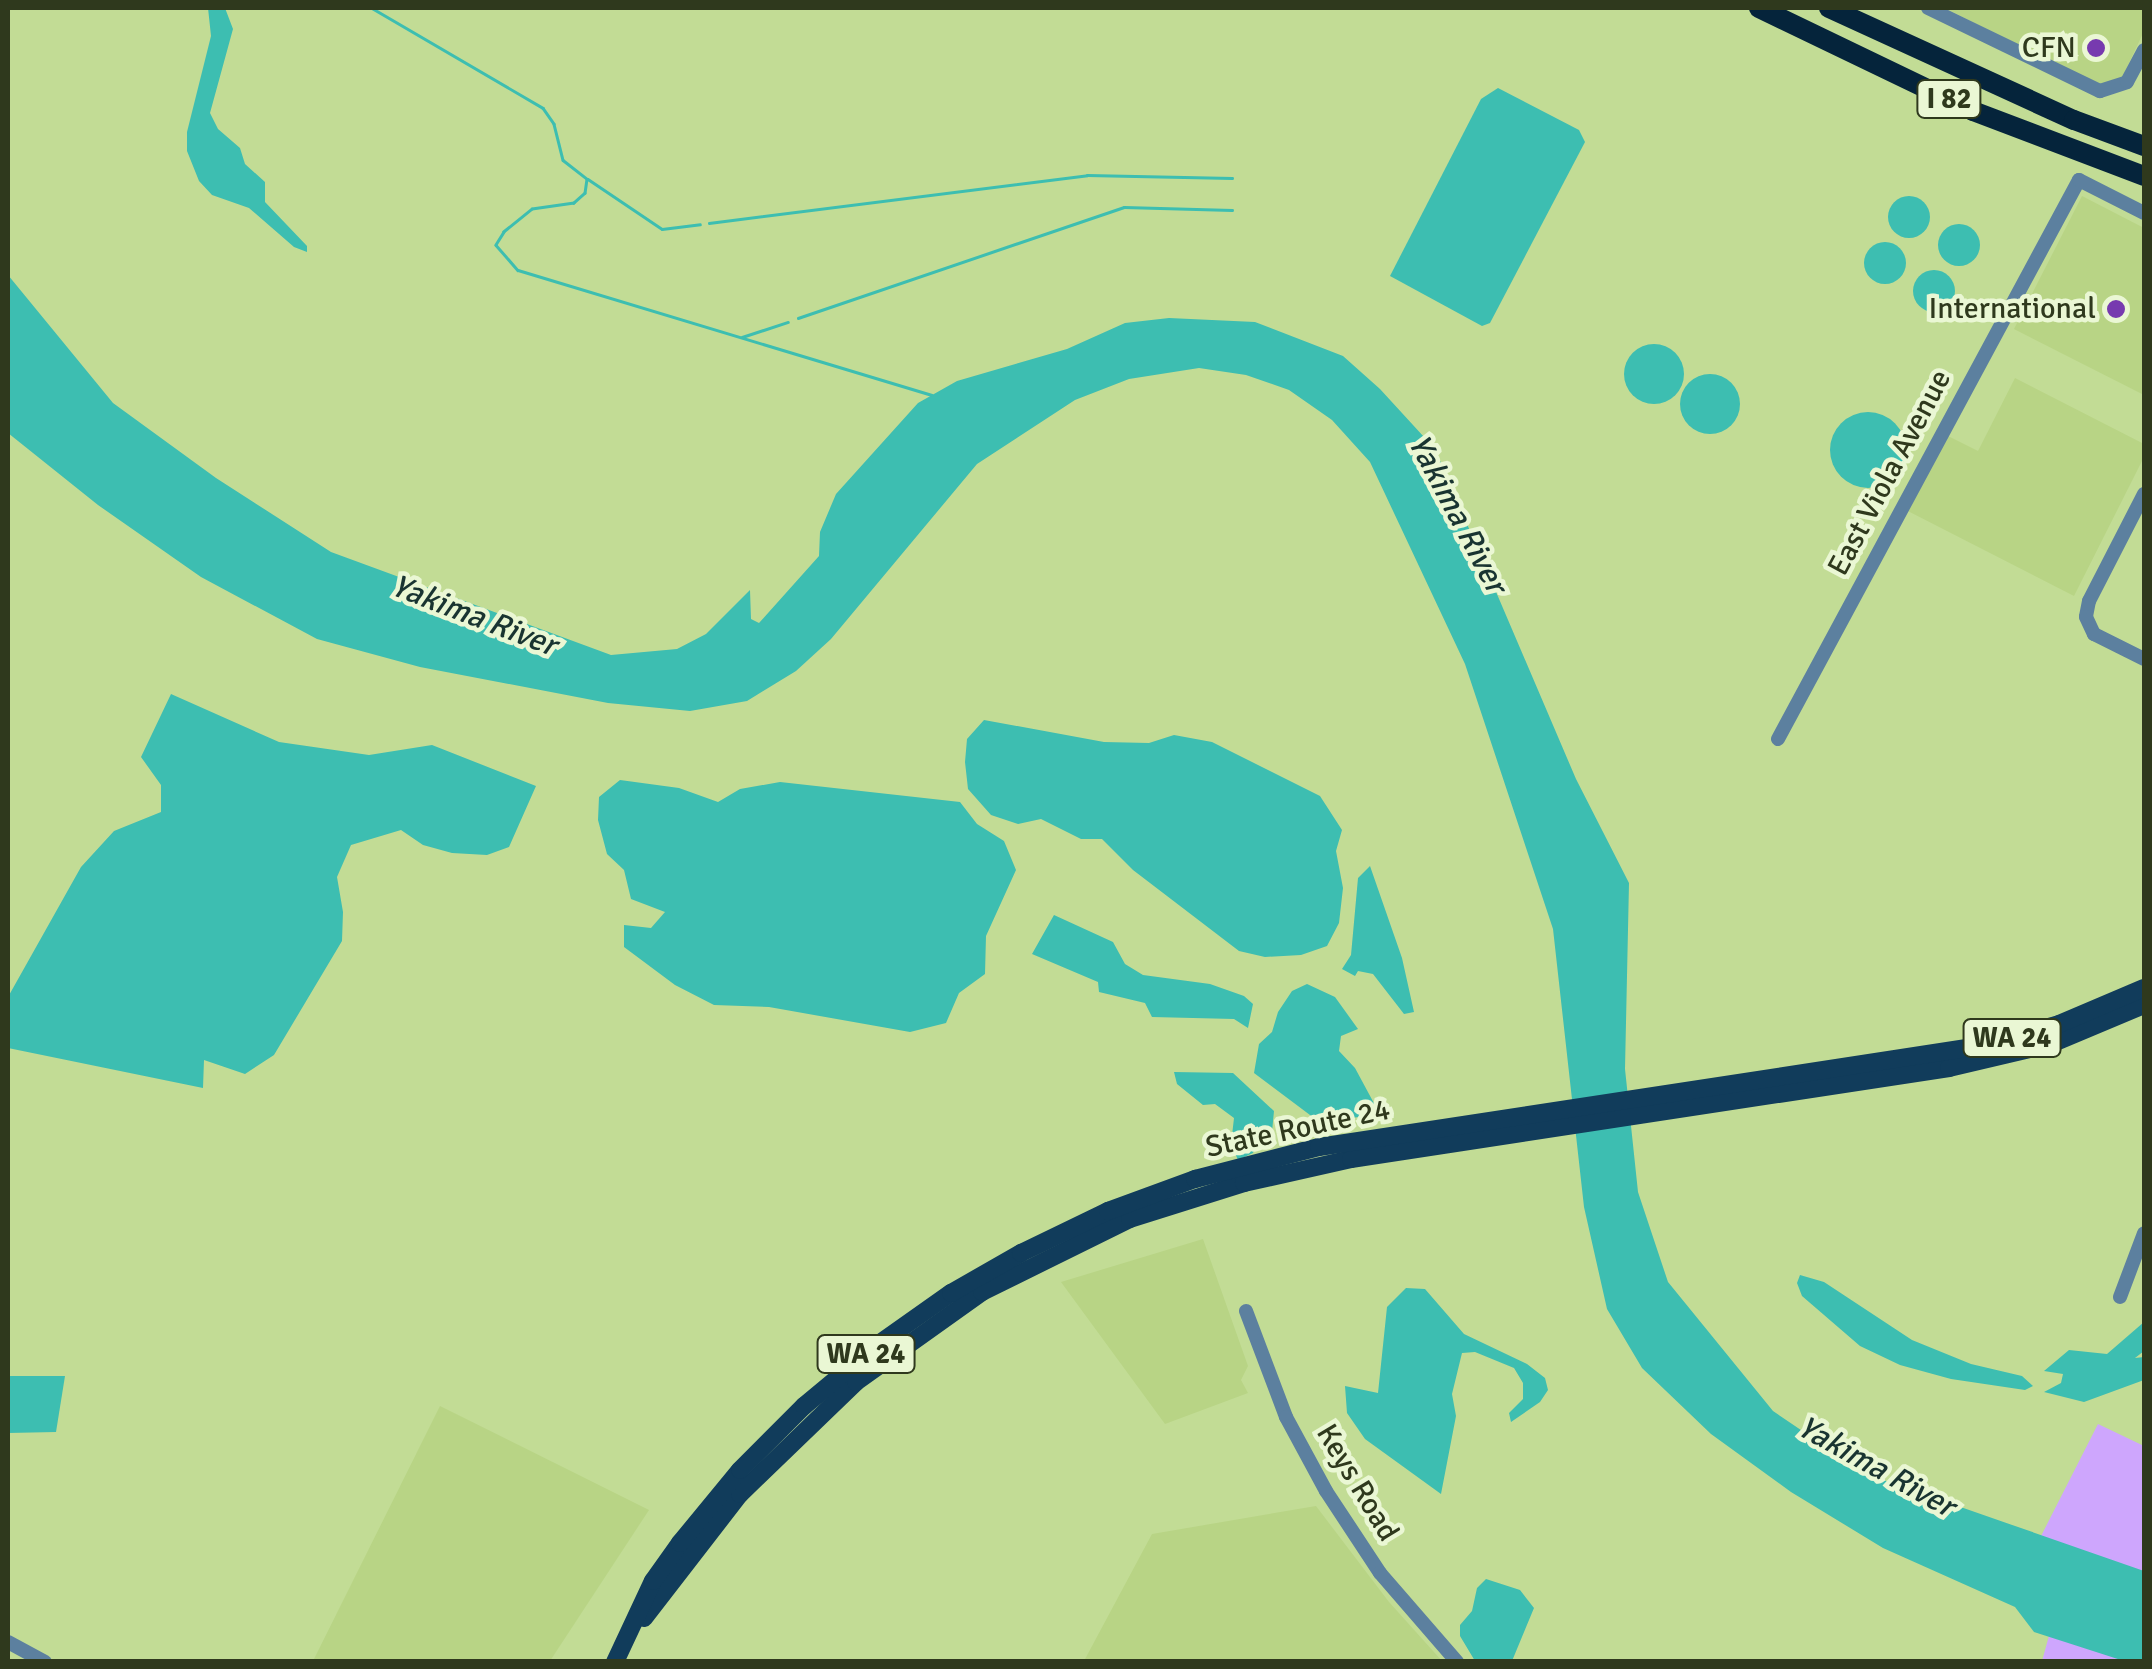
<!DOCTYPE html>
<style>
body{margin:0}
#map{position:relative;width:2152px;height:1669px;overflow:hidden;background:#c2dc95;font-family:Signika,sans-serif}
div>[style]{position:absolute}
.built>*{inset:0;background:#b8d485}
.green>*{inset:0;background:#cea6fd}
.water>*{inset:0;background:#3dbeb1}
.round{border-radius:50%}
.stream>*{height:2.5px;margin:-1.25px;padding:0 1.25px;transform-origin:1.25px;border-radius:1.25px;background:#3dbeb1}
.minor>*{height:14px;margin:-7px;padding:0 7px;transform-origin:7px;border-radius:7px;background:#5c809f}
.major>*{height:18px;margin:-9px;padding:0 9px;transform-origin:9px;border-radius:9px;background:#113c5b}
.highway>*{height:20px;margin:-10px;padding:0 10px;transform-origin:10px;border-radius:10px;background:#05243b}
.dots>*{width:28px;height:28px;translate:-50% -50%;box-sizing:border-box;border:5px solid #eaf7d4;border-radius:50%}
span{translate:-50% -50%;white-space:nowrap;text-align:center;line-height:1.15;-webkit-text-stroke:9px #eaf7d4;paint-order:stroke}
.shield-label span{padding:2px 8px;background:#eaf7d4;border:2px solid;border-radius:8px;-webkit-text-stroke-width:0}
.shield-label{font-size:28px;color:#2f391d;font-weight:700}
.poi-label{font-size:30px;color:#2f391d}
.right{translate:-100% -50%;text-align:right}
.street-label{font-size:30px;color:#2f391d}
.water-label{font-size:32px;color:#193431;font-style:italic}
.frame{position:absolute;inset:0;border:10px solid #2f391d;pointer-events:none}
</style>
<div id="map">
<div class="built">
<i style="clip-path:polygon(1945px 8px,2144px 8px,2144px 31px,2121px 80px,2111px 85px,2092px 82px)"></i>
<i style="clip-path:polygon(2082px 196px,2144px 228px,2144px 395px,2014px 329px)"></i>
<i style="clip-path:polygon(2015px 378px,2144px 444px,2144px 457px,2074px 596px,1900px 507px,1938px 431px,1978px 451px)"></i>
<i style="clip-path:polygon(1203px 1239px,1248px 1366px,1241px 1380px,1248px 1393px,1165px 1424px,1061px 1282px)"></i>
<i style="clip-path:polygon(440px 1406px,649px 1510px,550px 1661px,313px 1661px)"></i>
<i style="clip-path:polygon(1316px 1506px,1389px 1602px,1442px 1661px,1084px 1661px,1152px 1534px)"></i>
</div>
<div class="green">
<i style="clip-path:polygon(2098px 1424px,2144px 1446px,2144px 1661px,2042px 1661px,2055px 1614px,2011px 1595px)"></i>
</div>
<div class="water">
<i style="clip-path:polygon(208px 8px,225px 8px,233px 29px,210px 113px,218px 129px,240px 148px,245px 164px,265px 182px,265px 202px,307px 246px,307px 252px,294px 247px,249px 208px,212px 195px,199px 181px,187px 151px,187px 132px,211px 36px)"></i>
<i style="clip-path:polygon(1498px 88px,1579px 130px,1585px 142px,1490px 323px,1482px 326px,1390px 276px,1481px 99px)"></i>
<i class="round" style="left:1888px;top:196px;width:42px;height:42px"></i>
<i class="round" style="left:1938px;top:224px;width:42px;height:42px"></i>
<i class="round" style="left:1864px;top:242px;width:42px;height:42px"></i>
<i class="round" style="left:1913px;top:270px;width:42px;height:42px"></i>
<i style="clip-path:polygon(8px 275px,113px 403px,216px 478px,331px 552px,611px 655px,677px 649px,706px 634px,750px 590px,751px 619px,759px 623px,819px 556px,820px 532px,836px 494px,918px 403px,957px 381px,1067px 349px,1125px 323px,1169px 318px,1255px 322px,1343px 356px,1380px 389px,1435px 449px,1576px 779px,1629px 883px,1625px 1069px,1638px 1192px,1668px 1282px,1773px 1411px,1866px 1474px,2144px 1571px,2144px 1661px,2124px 1661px,2034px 1632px,2015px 1607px,1883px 1548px,1791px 1492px,1711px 1434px,1642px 1368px,1607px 1309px,1584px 1207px,1553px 929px,1465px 664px,1370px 462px,1332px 420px,1289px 390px,1246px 375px,1199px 368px,1129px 379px,1075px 400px,977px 464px,831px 639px,796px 671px,747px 701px,690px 711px,608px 703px,420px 667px,317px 639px,201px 577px,98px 505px,8px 433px)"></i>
<i class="round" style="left:1624px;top:344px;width:60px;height:60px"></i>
<i class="round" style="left:1680px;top:374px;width:60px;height:60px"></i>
<i class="round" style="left:1830px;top:412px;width:76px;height:76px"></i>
<i style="clip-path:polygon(171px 694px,279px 742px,369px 755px,432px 745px,536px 786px,509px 847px,487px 855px,452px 853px,423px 845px,401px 830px,351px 845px,337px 877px,343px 912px,342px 941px,274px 1055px,245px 1074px,204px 1060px,203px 1088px,8px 1048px,8px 997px,81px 867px,114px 831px,161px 812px,161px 785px,141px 757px)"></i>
<i style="clip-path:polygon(984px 720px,1104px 742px,1149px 743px,1174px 735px,1212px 742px,1320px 796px,1342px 830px,1336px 851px,1343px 888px,1339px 923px,1327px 946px,1301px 955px,1265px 957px,1239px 951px,1133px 870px,1102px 839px,1081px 839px,1041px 819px,1018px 824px,991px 815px,968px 789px,965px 762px,967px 739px)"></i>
<i style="clip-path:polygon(620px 780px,679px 788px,718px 802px,740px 789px,780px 782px,960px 802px,977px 824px,1004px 841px,1016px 870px,986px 936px,985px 974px,959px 993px,946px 1023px,910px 1032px,769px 1007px,714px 1005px,675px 985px,624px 947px,624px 925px,651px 928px,665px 912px,631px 899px,624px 870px,607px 854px,598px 820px,599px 797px)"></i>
<i style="clip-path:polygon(1370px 866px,1402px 958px,1414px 1012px,1404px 1014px,1373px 974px,1358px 971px,1355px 976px,1342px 969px,1351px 955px,1358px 878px)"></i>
<i style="clip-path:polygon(1054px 915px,1113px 942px,1125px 964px,1143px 975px,1210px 984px,1244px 996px,1253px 1004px,1248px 1028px,1234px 1019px,1152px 1017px,1145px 1003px,1099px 992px,1098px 982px,1032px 954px)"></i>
<i style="clip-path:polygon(1307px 984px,1335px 997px,1358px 1029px,1341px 1036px,1339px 1051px,1355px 1068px,1376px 1107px,1360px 1117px,1318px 1121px,1254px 1073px,1259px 1044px,1272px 1032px,1278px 1012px,1292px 991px)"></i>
<i style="clip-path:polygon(1174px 1072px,1233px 1073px,1274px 1111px,1272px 1132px,1257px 1143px,1253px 1153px,1238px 1160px,1231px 1144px,1234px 1118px,1215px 1104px,1203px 1105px,1177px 1084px)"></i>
<i style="clip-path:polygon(1800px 1275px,1824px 1282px,1912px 1340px,1971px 1364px,2022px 1376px,2033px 1386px,2025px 1390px,1951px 1379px,1900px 1365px,1860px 1346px,1802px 1296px,1797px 1283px)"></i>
<i style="clip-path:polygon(1406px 1288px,1425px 1289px,1464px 1334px,1527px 1364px,1545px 1378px,1548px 1390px,1540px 1402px,1511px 1422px,1509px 1413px,1523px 1399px,1523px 1383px,1514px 1368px,1475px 1352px,1462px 1353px,1452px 1394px,1456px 1416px,1441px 1494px,1365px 1439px,1347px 1413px,1345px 1386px,1378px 1393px,1387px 1307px)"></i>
<i style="clip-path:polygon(2144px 1322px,2144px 1351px,2135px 1358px,2144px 1357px,2144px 1380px,2084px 1402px,2044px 1392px,2061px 1383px,2063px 1374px,2044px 1371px,2069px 1350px,2107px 1354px)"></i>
<i style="clip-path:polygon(8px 1376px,65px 1376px,56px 1432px,8px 1433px)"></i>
<i style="clip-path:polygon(1486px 1579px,1520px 1590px,1534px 1608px,1512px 1661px,1475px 1661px,1460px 1636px,1460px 1625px,1472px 1611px,1477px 1588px)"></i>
</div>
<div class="stream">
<i style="left:372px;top:8px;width:198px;rotate:30.3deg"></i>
<i style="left:543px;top:108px;width:19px;rotate:55deg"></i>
<i style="left:554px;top:124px;width:37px;rotate:76deg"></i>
<i style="left:563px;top:160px;width:31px;rotate:38deg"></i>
<i style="left:587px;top:179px;width:14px;rotate:98deg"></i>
<i style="left:585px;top:193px;width:15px;rotate:138deg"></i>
<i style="left:574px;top:203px;width:42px;rotate:171.9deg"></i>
<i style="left:532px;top:209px;width:36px;rotate:141deg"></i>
<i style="left:504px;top:232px;width:15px;rotate:122deg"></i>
<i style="left:496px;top:245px;width:33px;rotate:49deg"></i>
<i style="left:518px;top:270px;width:432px;rotate:16.8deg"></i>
<i style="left:588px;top:179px;width:89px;rotate:34deg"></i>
<i style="left:662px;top:229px;width:38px;rotate:-7deg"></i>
<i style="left:709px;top:223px;width:381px;rotate:-7.2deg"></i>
<i style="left:1087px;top:175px;width:145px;rotate:1.2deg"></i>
<i style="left:798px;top:318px;width:344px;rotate:-18.8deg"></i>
<i style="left:1124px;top:207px;width:108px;rotate:1.6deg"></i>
<i style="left:742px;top:337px;width:48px;rotate:-18.1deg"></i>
</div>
<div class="minor">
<i style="left:1928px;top:8px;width:191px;rotate:25.8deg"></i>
<i style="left:2100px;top:91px;width:28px;rotate:-18deg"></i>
<i style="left:2127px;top:82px;width:36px;rotate:-62deg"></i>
<i style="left:2144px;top:494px;width:120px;rotate:117.2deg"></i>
<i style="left:2089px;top:601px;width:16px;rotate:101deg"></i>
<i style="left:2086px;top:617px;width:19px;rotate:65deg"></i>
<i style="left:2094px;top:634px;width:56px;rotate:26.6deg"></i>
<i style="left:1778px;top:739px;width:635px;rotate:-61.7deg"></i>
<i style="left:2079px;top:180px;width:73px;rotate:26.9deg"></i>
<i style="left:2120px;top:1297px;width:68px;rotate:-69.4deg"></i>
<i style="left:1246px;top:1311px;width:113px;rotate:69.3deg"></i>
<i style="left:1286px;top:1417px;width:84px;rotate:61.6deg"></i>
<i style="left:1326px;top:1491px;width:98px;rotate:56.6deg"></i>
<i style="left:1380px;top:1573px;width:118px;rotate:49.1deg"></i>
<i style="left:8px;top:1642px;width:42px;rotate:28.4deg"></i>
</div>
<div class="major">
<i style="left:644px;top:1618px;width:157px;rotate:-52.3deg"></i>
<i style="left:740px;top:1494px;width:161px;rotate:-44deg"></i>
<i style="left:856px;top:1382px;width:155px;rotate:-35.5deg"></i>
<i style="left:982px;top:1292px;width:165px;rotate:-26.3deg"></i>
<i style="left:1130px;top:1219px;width:120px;rotate:-17.5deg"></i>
<i style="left:1244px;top:1183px;width:110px;rotate:-12.6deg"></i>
<i style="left:1351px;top:1159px;width:605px;rotate:-8.65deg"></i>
<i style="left:1949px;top:1068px;width:105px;rotate:-13.2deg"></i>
<i style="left:2051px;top:1044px;width:101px;rotate:-22.8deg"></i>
<i style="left:615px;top:1662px;width:89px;rotate:-64.9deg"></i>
<i style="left:653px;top:1581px;width:47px;rotate:-54.6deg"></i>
<i style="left:680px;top:1543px;width:94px;rotate:-50.6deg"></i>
<i style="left:740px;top:1470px;width:91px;rotate:-45deg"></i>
<i style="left:804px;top:1406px;width:99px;rotate:-39.7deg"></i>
<i style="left:880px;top:1343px;width:87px;rotate:-35.2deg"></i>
<i style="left:951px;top:1293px;width:81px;rotate:-29.7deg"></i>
<i style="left:1021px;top:1253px;width:97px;rotate:-25.8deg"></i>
<i style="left:1108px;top:1211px;width:93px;rotate:-20.2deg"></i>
<i style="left:1195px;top:1179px;width:128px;rotate:-14.5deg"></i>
<i style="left:1319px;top:1147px;width:675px;rotate:-8.69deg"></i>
<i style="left:1986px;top:1045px;width:76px;rotate:-16deg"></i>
<i style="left:2059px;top:1024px;width:92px;rotate:-23deg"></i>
</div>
<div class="highway">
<i style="left:1759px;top:8px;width:237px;rotate:25.7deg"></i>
<i style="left:1973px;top:111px;width:183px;rotate:20.8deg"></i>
<i style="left:1829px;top:8px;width:269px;rotate:24.6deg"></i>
<i style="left:2074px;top:120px;width:75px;rotate:20.4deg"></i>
</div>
<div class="dots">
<i style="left:2096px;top:48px;background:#773aaf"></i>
<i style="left:2116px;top:309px;background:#773aaf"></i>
</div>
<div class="shield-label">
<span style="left:1949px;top:99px">I 82</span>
<span style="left:2012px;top:1038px">WA 24</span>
<span style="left:866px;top:1354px">WA 24</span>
</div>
<div class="poi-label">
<span class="right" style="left:2076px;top:48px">CFN</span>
<span class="right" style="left:2096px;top:309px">International</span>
</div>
<div class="street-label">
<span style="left:1890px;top:473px;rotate:-62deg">East Viola Avenue</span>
<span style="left:1298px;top:1129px;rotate:-12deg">State Route 24</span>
<span style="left:1357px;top:1483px;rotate:59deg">Keys Road</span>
</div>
<div class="water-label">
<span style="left:1457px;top:514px;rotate:62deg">Yakima River</span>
<span style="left:474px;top:616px;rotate:21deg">Yakima River</span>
<span style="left:1876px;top:1467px;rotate:29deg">Yakima River</span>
</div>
<div class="frame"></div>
</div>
